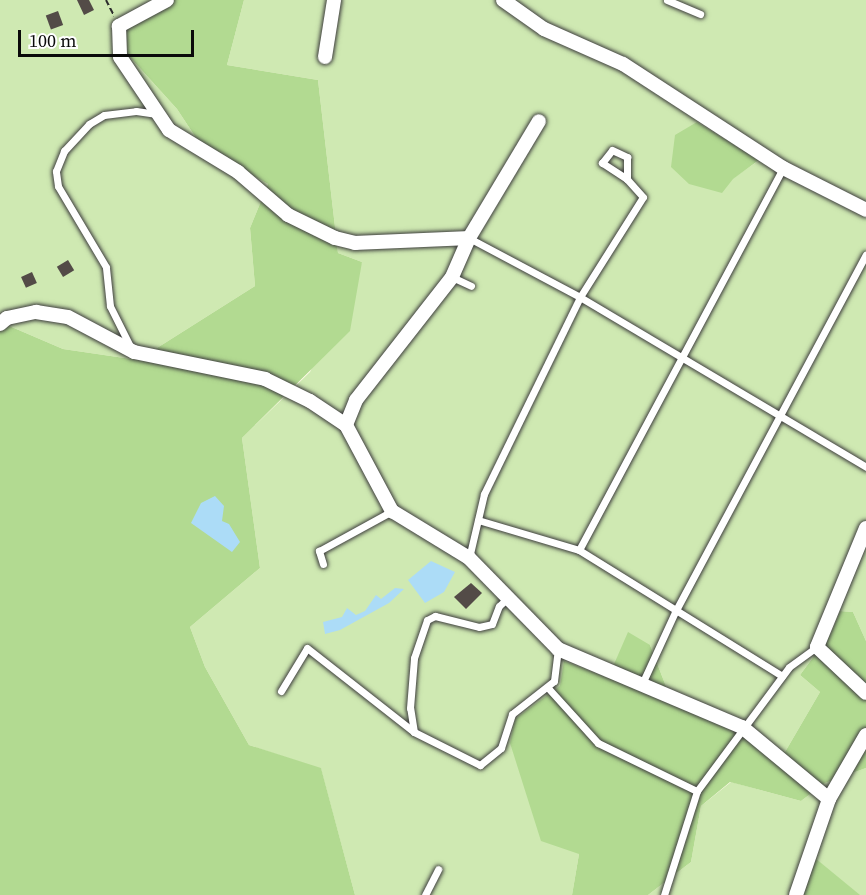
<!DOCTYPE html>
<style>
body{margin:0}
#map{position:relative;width:866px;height:895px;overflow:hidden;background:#fffae8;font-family:"Source Serif 4",serif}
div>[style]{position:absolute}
.green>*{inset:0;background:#cfe9b2}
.forest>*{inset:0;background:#b2da91}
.water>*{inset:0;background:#acdcf7}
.building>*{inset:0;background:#534b47;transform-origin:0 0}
.path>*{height:2px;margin-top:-1px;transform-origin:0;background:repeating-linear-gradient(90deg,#2c2c2c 0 6px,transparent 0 9px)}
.roads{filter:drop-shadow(0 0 2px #3d3d3d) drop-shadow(0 0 2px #3d3d3d)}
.lane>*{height:7px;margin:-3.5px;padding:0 3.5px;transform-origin:3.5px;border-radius:3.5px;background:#fff}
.street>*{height:14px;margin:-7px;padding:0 7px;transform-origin:7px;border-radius:7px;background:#fff}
span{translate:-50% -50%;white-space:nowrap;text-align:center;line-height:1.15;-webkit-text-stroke:6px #fff;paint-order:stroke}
.scale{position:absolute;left:18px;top:30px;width:176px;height:27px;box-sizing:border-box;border:3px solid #0a0a0a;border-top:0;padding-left:8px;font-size:18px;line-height:21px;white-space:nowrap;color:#0a0a0a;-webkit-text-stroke:4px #fff;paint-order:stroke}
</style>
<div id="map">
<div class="green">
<i style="clip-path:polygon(0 0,173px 0,128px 55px,177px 109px,202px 147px,268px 184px,250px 228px,255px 286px,138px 360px,63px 349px,0 322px)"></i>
<i style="clip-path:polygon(evenodd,244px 0,866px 0,866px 641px,853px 612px,840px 611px,831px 633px,800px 675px,820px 692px,785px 752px,728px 715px,667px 689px,650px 645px,609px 678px,561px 686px,545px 699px,579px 854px,572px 895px,355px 895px,321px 769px,249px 745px,205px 667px,190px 627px,260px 568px,242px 438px,310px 372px,362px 262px,338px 253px,318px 80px,227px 65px,244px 0,697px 122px,758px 160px,758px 161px,732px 179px,697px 122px)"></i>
<i style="clip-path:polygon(866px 768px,866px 895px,648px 895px,691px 862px,701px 806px,731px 782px,801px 801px,825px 783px)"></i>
</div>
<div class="forest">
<i style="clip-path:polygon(173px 0,244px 0,227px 65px,318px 80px,338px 253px,362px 262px,350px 331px,242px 438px,260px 568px,190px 627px,205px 667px,249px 745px,321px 768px,355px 895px,0 895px,0 322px,63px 349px,138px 360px,255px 286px,250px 228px,268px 184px,202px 147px,177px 109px,128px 55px,126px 30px)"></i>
<i style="clip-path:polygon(697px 122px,759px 160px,733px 179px,722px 193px,689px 184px,671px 167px,675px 135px)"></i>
<i style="clip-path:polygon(840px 611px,853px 612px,866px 641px,866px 768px,825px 783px,801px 801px,730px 782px,701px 806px,691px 862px,648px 895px,572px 895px,579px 854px,541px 841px,510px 743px,515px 719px,560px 686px,564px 661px,608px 678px,628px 632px,650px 645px,667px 689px,728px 715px,785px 752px,820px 692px,800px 675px,831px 633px)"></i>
<i style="clip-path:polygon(815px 858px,860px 895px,801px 895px)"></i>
</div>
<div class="water">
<i style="clip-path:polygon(215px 496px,224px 506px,222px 521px,229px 524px,240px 542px,232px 552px,191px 523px,201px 503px)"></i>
<i style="clip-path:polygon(431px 561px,455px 572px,444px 592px,425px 603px,408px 580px)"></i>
<i style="clip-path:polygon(395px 588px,404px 589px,389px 603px,340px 630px,325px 634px,323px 622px,342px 617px,347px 608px,356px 615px,365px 611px,376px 595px,381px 599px)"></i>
</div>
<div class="building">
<i style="clip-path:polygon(77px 0,89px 0,94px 10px,84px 15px)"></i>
<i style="left:58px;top:11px;width:15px;height:13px;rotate:70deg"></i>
<i style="left:68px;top:260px;width:12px;height:13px;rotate:59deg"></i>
<i style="left:32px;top:272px;width:12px;height:12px;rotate:66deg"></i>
<i style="clip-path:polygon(471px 583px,482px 593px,466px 609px,454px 597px)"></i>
</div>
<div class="path">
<i style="left:106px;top:0;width:18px;rotate:63deg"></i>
</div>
<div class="roads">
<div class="lane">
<i style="left:667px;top:0;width:36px;rotate:23deg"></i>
<i style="left:469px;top:238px;width:126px;rotate:28deg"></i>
<i style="left:580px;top:297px;width:333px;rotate:30.7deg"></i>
<i style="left:452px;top:277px;width:21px;rotate:25deg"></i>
<i style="left:131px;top:348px;width:47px;rotate:-116.6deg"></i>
<i style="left:110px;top:306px;width:39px;rotate:-96deg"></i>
<i style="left:106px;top:267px;width:94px;rotate:-120.7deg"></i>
<i style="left:58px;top:186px;width:15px;rotate:-98deg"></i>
<i style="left:56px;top:171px;width:22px;rotate:-68deg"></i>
<i style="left:64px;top:151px;width:37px;rotate:-47deg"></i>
<i style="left:89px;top:124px;width:17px;rotate:-31deg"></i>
<i style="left:104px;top:115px;width:32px;rotate:-7deg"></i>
<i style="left:136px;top:111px;width:21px;rotate:8deg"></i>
<i style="left:478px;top:520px;width:105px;rotate:16.5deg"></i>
<i style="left:579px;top:550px;width:239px;rotate:31.8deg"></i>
<i style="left:579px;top:550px;width:433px;rotate:-61.9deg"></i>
<i style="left:469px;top:558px;width:66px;rotate:-76.8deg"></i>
<i style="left:484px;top:494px;width:219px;rotate:-64deg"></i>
<i style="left:580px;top:297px;width:118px;rotate:-57.8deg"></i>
<i style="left:643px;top:197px;width:24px;rotate:-132deg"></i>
<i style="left:627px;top:179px;width:30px;rotate:-147deg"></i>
<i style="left:602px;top:163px;width:16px;rotate:-52deg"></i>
<i style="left:612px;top:150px;width:17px;rotate:25deg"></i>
<i style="left:627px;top:157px;width:22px;rotate:90deg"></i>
<i style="left:323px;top:564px;width:14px;rotate:-107deg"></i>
<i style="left:319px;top:551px;width:83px;rotate:-28.7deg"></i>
<i style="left:641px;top:686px;width:81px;rotate:-65.3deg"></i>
<i style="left:675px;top:612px;width:405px;rotate:-61.9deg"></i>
<i style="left:549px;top:689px;width:73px;rotate:47.8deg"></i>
<i style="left:598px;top:743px;width:110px;rotate:25.9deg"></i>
<i style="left:281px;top:691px;width:50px;rotate:-58.8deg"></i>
<i style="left:307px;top:648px;width:136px;rotate:38.1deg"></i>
<i style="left:414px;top:732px;width:74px;rotate:26.6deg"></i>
<i style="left:480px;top:765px;width:27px;rotate:-39deg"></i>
<i style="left:501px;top:748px;width:36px;rotate:-72deg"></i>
<i style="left:512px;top:714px;width:53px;rotate:-38.2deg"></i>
<i style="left:554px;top:681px;width:32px;rotate:-83deg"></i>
<i style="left:414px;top:732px;width:24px;rotate:-99deg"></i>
<i style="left:410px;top:708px;width:50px;rotate:-85.4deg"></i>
<i style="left:414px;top:658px;width:40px;rotate:-71.1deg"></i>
<i style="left:427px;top:620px;width:9px;rotate:-27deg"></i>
<i style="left:435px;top:616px;width:45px;rotate:14deg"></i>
<i style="left:479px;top:627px;width:13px;rotate:-13deg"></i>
<i style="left:492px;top:624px;width:19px;rotate:-69deg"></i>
<i style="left:499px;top:606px;width:12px;rotate:-42deg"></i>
<i style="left:425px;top:895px;width:29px;rotate:-63deg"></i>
<i style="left:664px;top:895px;width:109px;rotate:-72.4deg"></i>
<i style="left:697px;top:791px;width:154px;rotate:-53.4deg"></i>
<i style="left:789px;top:667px;width:34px;rotate:-36deg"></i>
</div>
<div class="street">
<i style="left:167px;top:0;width:55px;rotate:151.6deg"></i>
<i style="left:119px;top:26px;width:31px;rotate:88deg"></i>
<i style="left:120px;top:57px;width:88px;rotate:56.1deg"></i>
<i style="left:169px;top:130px;width:81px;rotate:31.3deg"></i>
<i style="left:238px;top:172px;width:66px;rotate:40.7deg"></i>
<i style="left:288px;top:215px;width:52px;rotate:26.1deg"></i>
<i style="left:335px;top:238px;width:21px;rotate:14deg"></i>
<i style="left:355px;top:243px;width:114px;rotate:-2.5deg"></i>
<i style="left:503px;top:0;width:50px;rotate:35.3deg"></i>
<i style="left:544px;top:29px;width:86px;rotate:23.9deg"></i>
<i style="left:623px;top:64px;width:191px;rotate:33deg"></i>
<i style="left:783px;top:168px;width:93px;rotate:26.8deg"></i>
<i style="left:325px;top:57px;width:58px;rotate:-81deg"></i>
<i style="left:0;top:324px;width:9px;rotate:-41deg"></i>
<i style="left:7px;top:318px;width:30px;rotate:-12deg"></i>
<i style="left:36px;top:312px;width:32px;rotate:9deg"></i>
<i style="left:68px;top:317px;width:75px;rotate:27.9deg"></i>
<i style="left:134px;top:352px;width:134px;rotate:11.6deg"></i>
<i style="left:265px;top:379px;width:50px;rotate:26.1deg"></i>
<i style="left:310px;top:401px;width:43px;rotate:33.7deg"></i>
<i style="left:346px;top:425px;width:98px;rotate:61.9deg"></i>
<i style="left:392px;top:511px;width:90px;rotate:31.4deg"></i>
<i style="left:469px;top:558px;width:127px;rotate:45.6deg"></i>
<i style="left:558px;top:649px;width:200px;rotate:23deg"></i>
<i style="left:742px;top:727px;width:113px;rotate:39.6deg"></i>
<i style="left:346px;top:425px;width:27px;rotate:-68deg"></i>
<i style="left:356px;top:400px;width:156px;rotate:-52deg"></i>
<i style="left:452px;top:277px;width:43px;rotate:-66.4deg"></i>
<i style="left:469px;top:238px;width:136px;rotate:-59.1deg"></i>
<i style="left:866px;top:528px;width:129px;rotate:112.4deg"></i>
<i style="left:817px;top:647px;width:67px;rotate:43.2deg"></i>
<i style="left:796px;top:895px;width:102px;rotate:-71deg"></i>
<i style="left:829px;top:799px;width:74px;rotate:-60deg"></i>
</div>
</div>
<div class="scale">100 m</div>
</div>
